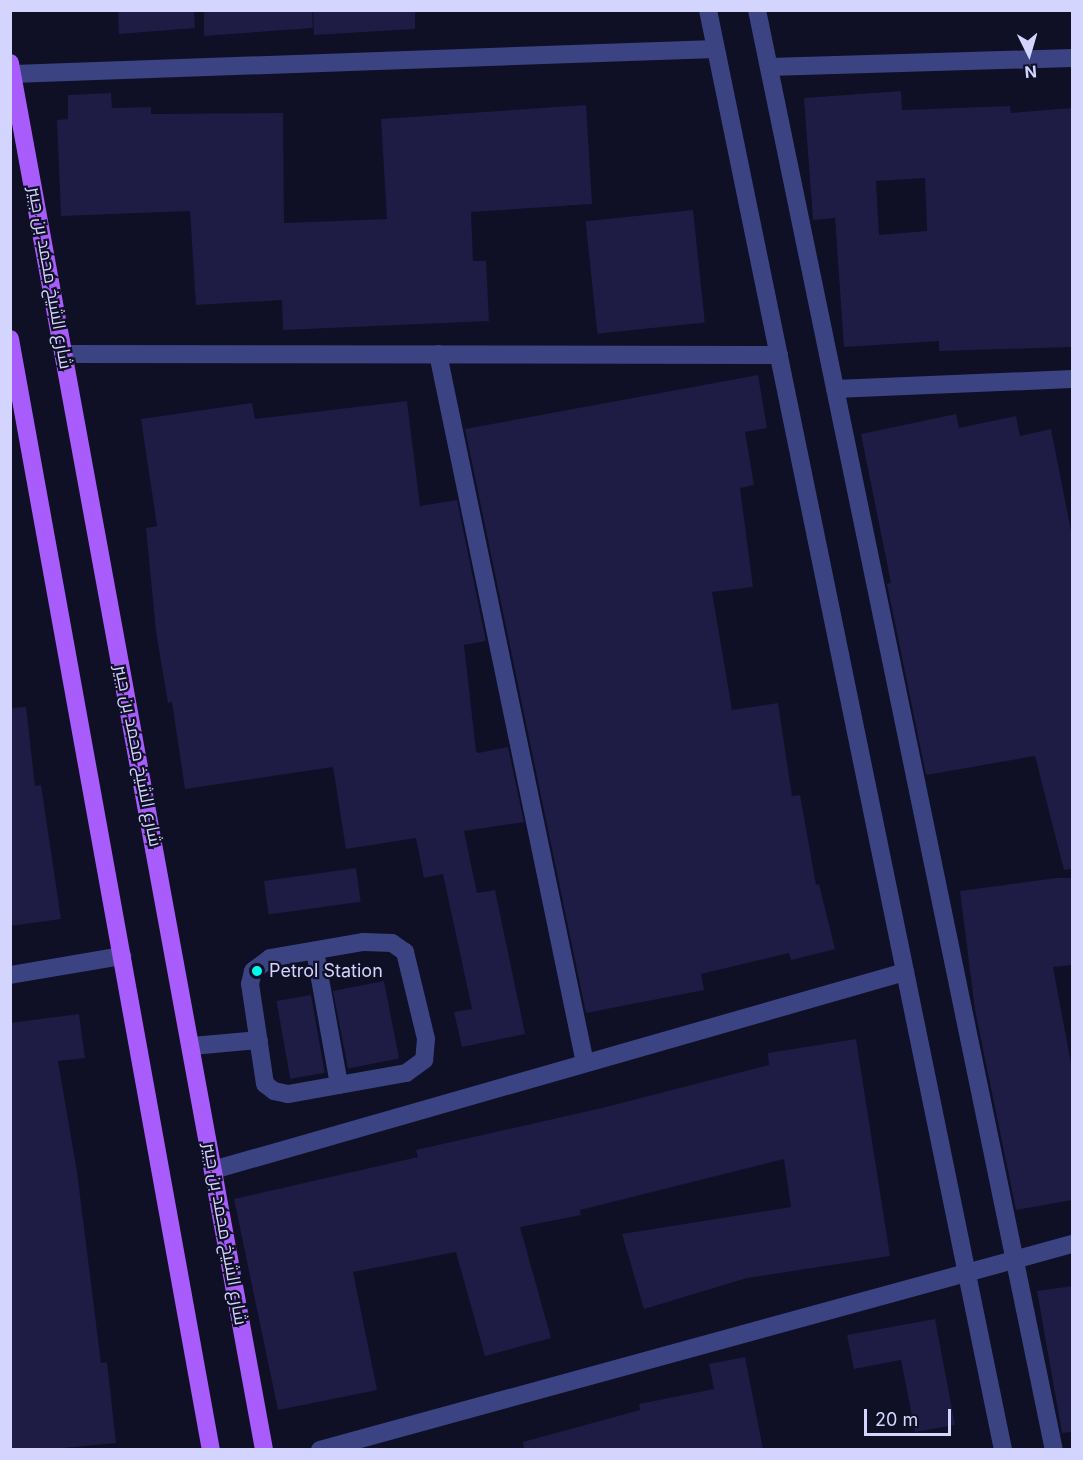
<!DOCTYPE html>
<meta charset="utf-8">
<style>
body{margin:0}
#map{position:relative;width:1083px;height:1460px;overflow:hidden;background:#0f0f25;font-family:Inter,Cairo,sans-serif}
div>[style]{position:absolute}
.building>*{inset:0;background:#1e1b45;transform-origin:0 0}
.minor>*{height:18px;margin:-9px;padding:0 9px;transform-origin:9px;border-radius:9px;background:#3b4383}
.major>*{height:18px;margin:-9px;padding:0 9px;transform-origin:9px;border-radius:9px;background:#a95cfc}
.dots>*{width:16px;height:16px;translate:-50% -50%;box-sizing:border-box;border:3px solid #0f0f25;border-radius:50%}
span{translate:-50% -50%;white-space:nowrap;text-align:center;line-height:1.15;-webkit-text-stroke:4.5px #0f0f25;paint-order:stroke}
.street-label{font-size:18px;color:#d3d5fe}
.poi-label{font-size:18px;color:#d3d5fe}
.left{translate:0 -50%;text-align:left}
.frame{position:absolute;inset:0;border:12px solid #d3d5fe;pointer-events:none}
.north{position:absolute;left:999px;top:24px;width:60px;height:60px;-webkit-text-stroke:4px #0f0f25;paint-order:stroke;rotate:175deg;font-size:16px;font-weight:700;line-height:24px;text-align:center;color:#d3d5fe}
.north::after{content:'';display:block;margin:auto;width:21px;height:27px;background:#d3d5fe;clip-path:polygon(50% 0,100% 100%,50% 72%,0 100%)}
.scale{position:absolute;left:864px;top:1409px;width:87px;height:27px;box-sizing:border-box;border:3px solid #d3d5fe;border-top:0;padding-left:8px;font-size:18px;line-height:21px;white-space:nowrap;color:#d3d5fe;-webkit-text-stroke:4px #0f0f25;paint-order:stroke}
</style>
<div id="map">
<div class="building">
<i style="clip-path:polygon(118px 10px,194px 10px,195px 28px,119px 34px)"></i>
<i style="clip-path:polygon(204px 10px,312px 10px,313px 28px,204px 36px)"></i>
<i style="clip-path:polygon(313px 10px,415px 10px,415px 29px,314px 35px)"></i>
<i style="clip-path:polygon(evenodd,901px 91px,902px 110px,1010px 106px,1011px 113px,1072px 108px,1072px 347px,939px 351px,939px 341px,844px 347px,835px 218px,813px 220px,804px 98px,901px 91px,925px 178px,927px 231px,879px 235px,876px 181px,925px 178px)"></i>
<i style="clip-path:polygon(111px 93px,112px 108px,151px 107px,151px 114px,283px 113px,284px 223px,387px 219px,381px 119px,586px 105px,592px 204px,471px 212px,473px 261px,486px 261px,489px 321px,283px 330px,282px 300px,196px 305px,190px 211px,61px 216px,57px 120px,68px 119px,68px 95px)"></i>
<i style="left:693px;top:210px;width:113px;height:108px;rotate:84deg"></i>
<i style="clip-path:polygon(758px 375px,767px 428px,745px 432px,754px 485px,740px 488px,753px 587px,712px 592px,732px 710px,778px 703px,792px 796px,800px 795px,816px 885px,819px 884px,835px 949px,791px 960px,789px 953px,701px 974px,704px 990px,586px 1013px,465px 429px)"></i>
<i style="clip-path:polygon(407px 401px,420px 506px,457px 500px,486px 641px,464px 645px,476px 751px,478px 753px,508px 747px,524px 822px,464px 831px,477px 893px,495px 890px,525px 1034px,462px 1047px,454px 1012px,472px 1009px,443px 874px,424px 878px,416px 838px,346px 849px,333px 767px,185px 789px,172px 702px,168px 703px,156px 632px,146px 528px,157px 526px,141px 419px,252px 403px,255px 419px)"></i>
<i style="clip-path:polygon(956px 414px,959px 428px,1016px 416px,1020px 436px,1051px 429px,1072px 536px,1072px 869px,1064px 870px,1035px 756px,926px 775px,888px 589px,887px 584px,891px 583px,861px 434px)"></i>
<i style="clip-path:polygon(26px 707px,35px 786px,41px 785px,61px 919px,10px 926px,10px 708px)"></i>
<i style="left:356px;top:868px;width:34px;height:93px;rotate:82deg"></i>
<i style="clip-path:polygon(1056px 878px,1072px 878px,1072px 965px,1053px 967px,1072px 1069px,1072px 1200px,1016px 1210px,975px 1010px,960px 891px)"></i>
<i style="left:384px;top:981px;width:79px;height:52px;rotate:79deg"></i>
<i style="left:311px;top:995px;width:79px;height:35px;rotate:80deg"></i>
<i style="clip-path:polygon(79px 1014px,85px 1058px,58px 1061px,77px 1172px,101px 1363px,107px 1362px,116px 1443px,53px 1449px,10px 1449px,10px 1023px)"></i>
<i style="clip-path:polygon(856px 1039px,890px 1256px,747px 1278px,644px 1309px,622px 1234px,791px 1207px,784px 1159px,580px 1210px,581px 1215px,520px 1227px,551px 1338px,485px 1356px,456px 1252px,353px 1272px,377px 1390px,278px 1410px,234px 1199px,418px 1157px,416px 1150px,606px 1107px,769px 1065px,768px 1053px)"></i>
<i style="clip-path:polygon(1072px 1286px,1072px 1432px,1062px 1433px,1037px 1291px)"></i>
<i style="clip-path:polygon(935px 1319px,955px 1425px,915px 1432px,901px 1360px,854px 1369px,847px 1335px)"></i>
<i style="clip-path:polygon(745px 1357px,763px 1449px,524px 1449px,523px 1442px,640px 1410px,639px 1404px,714px 1389px,709px 1364px)"></i>
</div>
<div class="minor">
<i style="left:708px;top:10px;width:1470px;rotate:78.42deg"></i>
<i style="left:757px;top:10px;width:1470px;rotate:78.35deg"></i>
<i style="left:769px;top:67px;width:303px;rotate:-1.7deg"></i>
<i style="left:13px;top:74px;width:703px;rotate:-2.04deg"></i>
<i style="left:63px;top:354px;width:716px;rotate:0.08deg"></i>
<i style="left:438px;top:354px;width:724px;rotate:78.29deg"></i>
<i style="left:835px;top:389px;width:237px;rotate:-2.4deg"></i>
<i style="left:364px;top:942px;width:28px;rotate:2deg"></i>
<i style="left:392px;top:943px;width:16px;rotate:35deg"></i>
<i style="left:405px;top:952px;width:89px;rotate:76.4deg"></i>
<i style="left:426px;top:1039px;width:21px;rotate:95deg"></i>
<i style="left:424px;top:1060px;width:22px;rotate:144deg"></i>
<i style="left:406px;top:1073px;width:120px;rotate:169.9deg"></i>
<i style="left:288px;top:1094px;width:14px;rotate:-168deg"></i>
<i style="left:274px;top:1091px;width:11px;rotate:-142deg"></i>
<i style="left:265px;top:1084px;width:101px;rotate:-98.5deg"></i>
<i style="left:250px;top:984px;width:13px;rotate:-77deg"></i>
<i style="left:253px;top:971px;width:21px;rotate:-37deg"></i>
<i style="left:270px;top:958px;width:95px;rotate:-9.7deg"></i>
<i style="left:315px;top:951px;width:136px;rotate:79.8deg"></i>
<i style="left:10px;top:975px;width:114px;rotate:-9.6deg"></i>
<i style="left:192px;top:1046px;width:67px;rotate:-5.1deg"></i>
<i style="left:213px;top:1170px;width:720px;rotate:-15.97deg"></i>
<i style="left:320px;top:1450px;width:780px;rotate:-15.32deg"></i>
</div>
<div class="major">
<i style="left:10px;top:63px;width:1410px;rotate:79.62deg"></i>
<i style="left:10px;top:339px;width:1129px;rotate:79.75deg"></i>
</div>
<div class="dots">
<i style="left:257px;top:971px;background:#04f9ee"></i>
</div>
<div class="street-label">
<span style="left:50px;top:278px;rotate:80deg">شارع الشيخ محمد بن جبير</span>
<span style="left:138px;top:756px;rotate:79deg">شارع الشيخ محمد بن جبير</span>
<span style="left:225px;top:1234px;rotate:80deg">شارع الشيخ محمد بن جبير</span>
</div>
<div class="poi-label">
<span class="left" style="left:269px;top:971px">Petrol Station</span>
</div>
<div class="frame"></div>
<div class="north">N</div>
<div class="scale">20 m</div>
</div>
